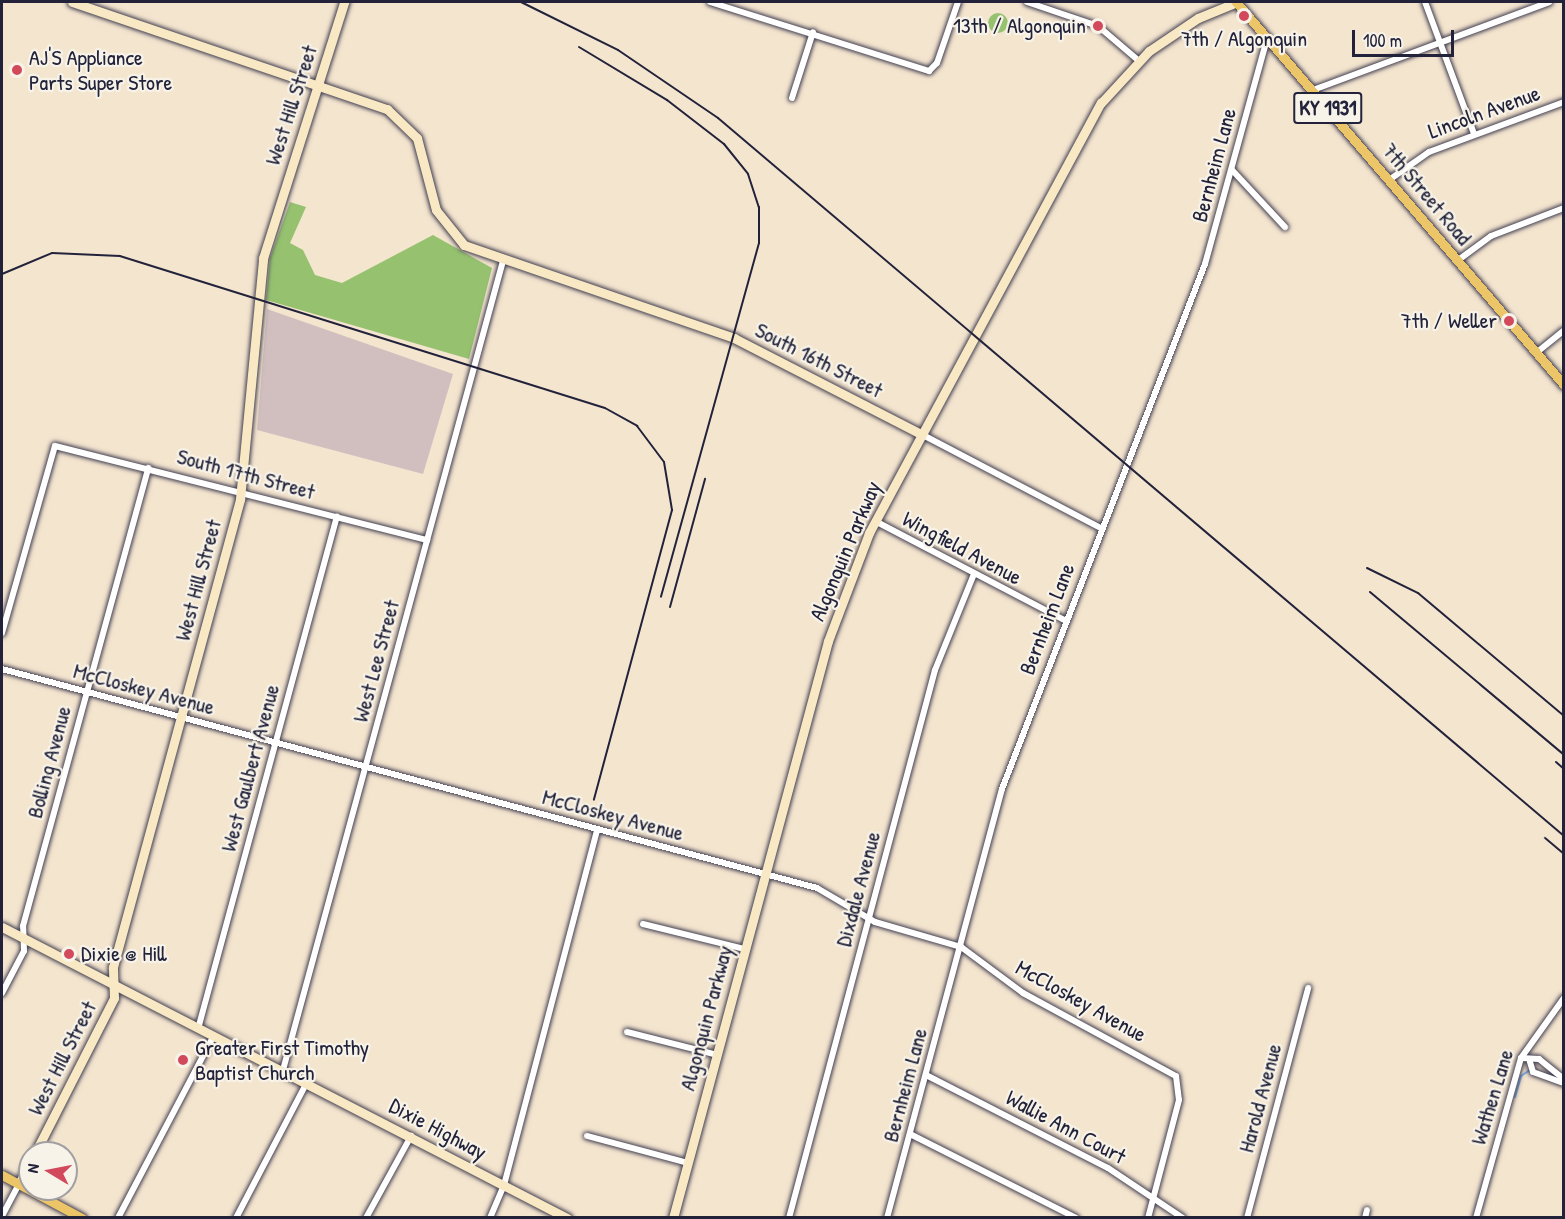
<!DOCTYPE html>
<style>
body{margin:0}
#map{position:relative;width:1565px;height:1219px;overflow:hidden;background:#f4e5cf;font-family:"Patrick Hand",sans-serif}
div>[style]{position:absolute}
.industrial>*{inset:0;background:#d1bfbf}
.green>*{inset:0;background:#96c270}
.round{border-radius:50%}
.stream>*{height:2px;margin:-1px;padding:0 1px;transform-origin:1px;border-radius:1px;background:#7ab1e9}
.roads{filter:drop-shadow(0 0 2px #423f51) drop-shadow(0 0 2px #423f51)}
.street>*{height:6px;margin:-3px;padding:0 3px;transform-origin:3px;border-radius:3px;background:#fff}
.secondary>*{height:9px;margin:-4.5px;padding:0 4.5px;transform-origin:4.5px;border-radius:4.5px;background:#f8e8c3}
.primary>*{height:9px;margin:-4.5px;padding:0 4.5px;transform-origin:4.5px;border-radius:4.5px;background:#edc569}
.rail>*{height:2px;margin:-1px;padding:0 1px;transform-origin:1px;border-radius:1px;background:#22223b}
.dots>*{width:16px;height:16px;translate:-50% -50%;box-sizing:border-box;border:3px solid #f7f3e8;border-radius:50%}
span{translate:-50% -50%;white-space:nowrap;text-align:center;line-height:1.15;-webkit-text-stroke:4.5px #f7f3e8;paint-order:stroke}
.shield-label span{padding:2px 4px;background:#f7f3e8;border:2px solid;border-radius:4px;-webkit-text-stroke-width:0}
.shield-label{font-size:21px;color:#22223b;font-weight:700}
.poi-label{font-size:22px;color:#22223b}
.right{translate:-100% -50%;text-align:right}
.left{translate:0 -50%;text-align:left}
.street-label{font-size:22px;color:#22223b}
.frame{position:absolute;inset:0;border:3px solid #22223b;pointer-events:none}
.north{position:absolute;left:18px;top:1141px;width:60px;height:60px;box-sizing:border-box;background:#f7f3e8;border:2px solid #a29fa3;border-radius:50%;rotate:280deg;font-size:16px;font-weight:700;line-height:24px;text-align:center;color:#22223b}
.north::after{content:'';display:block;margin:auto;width:21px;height:27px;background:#d1495b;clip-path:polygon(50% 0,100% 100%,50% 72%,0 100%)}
.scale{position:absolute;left:1352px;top:30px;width:102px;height:27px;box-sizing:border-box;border:3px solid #22223b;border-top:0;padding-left:8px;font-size:18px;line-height:21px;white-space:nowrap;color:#22223b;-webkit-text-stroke:4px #f7f3e8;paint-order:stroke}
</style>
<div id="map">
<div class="industrial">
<i style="clip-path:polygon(267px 309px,453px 374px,423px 474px,257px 430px)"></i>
</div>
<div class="green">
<i class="round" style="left:988px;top:13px;width:20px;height:20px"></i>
<i style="clip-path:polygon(290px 202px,306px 207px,290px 243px,303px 250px,315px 275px,342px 283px,433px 235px,492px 268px,469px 359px,266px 300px,270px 258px)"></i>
</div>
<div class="stream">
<i style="left:1563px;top:1086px;width:1px;rotate:45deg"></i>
<i style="left:1515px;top:1097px;width:22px;rotate:-74deg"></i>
<i style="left:1521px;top:1076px;width:11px;rotate:-34deg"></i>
</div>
<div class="roads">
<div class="street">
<i style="left:710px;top:2px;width:230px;rotate:17.5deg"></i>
<i style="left:929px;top:71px;width:11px;rotate:-45deg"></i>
<i style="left:937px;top:63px;width:65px;rotate:-71deg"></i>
<i style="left:1027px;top:2px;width:75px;rotate:18.7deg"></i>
<i style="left:1098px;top:26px;width:52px;rotate:40.4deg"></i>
<i style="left:1425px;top:2px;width:141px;rotate:69.6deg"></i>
<i style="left:1313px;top:90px;width:252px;rotate:-20.4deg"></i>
<i style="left:792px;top:98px;width:69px;rotate:-72.3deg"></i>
<i style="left:1232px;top:170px;width:78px;rotate:47.1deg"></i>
<i style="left:1389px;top:180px;width:49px;rotate:-35deg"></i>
<i style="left:1429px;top:152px;width:144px;rotate:-20.3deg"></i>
<i style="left:1457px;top:261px;width:42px;rotate:-36.3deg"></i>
<i style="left:1491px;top:236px;width:78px;rotate:-21deg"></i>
<i style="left:1536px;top:353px;width:36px;rotate:-39deg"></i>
<i style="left:921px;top:434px;width:203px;rotate:27.6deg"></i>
<i style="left:875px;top:521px;width:216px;rotate:27.6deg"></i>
<i style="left:2px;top:633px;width:194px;rotate:-74.2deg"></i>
<i style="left:55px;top:446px;width:384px;rotate:14.2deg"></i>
<i style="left:2px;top:669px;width:844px;rotate:15.04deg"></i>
<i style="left:817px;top:888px;width:67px;rotate:30.4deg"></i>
<i style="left:875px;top:922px;width:90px;rotate:16.2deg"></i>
<i style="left:961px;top:947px;width:77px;rotate:36.6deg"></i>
<i style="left:1023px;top:993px;width:174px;rotate:28.5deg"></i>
<i style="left:1176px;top:1076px;width:24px;rotate:83deg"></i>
<i style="left:1179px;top:1100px;width:122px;rotate:104.7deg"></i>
<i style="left:643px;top:924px;width:105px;rotate:13.8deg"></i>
<i style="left:2px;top:993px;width:47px;rotate:-62.4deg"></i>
<i style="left:24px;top:951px;width:25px;rotate:-92deg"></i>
<i style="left:23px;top:926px;width:475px;rotate:-74.7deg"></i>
<i style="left:198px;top:1029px;width:531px;rotate:-74.84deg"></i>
<i style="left:627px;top:1032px;width:93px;rotate:14.3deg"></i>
<i style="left:1521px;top:1058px;width:18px;rotate:3deg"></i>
<i style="left:1539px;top:1059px;width:32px;rotate:39deg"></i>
<i style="left:1530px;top:1062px;width:10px;rotate:73deg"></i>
<i style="left:1533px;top:1072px;width:33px;rotate:20deg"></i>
<i style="left:283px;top:1070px;width:838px;rotate:-74.79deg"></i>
<i style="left:926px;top:1075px;width:204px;rotate:27.1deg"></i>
<i style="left:1108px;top:1168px;width:90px;rotate:33.7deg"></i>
<i style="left:910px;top:1134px;width:186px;rotate:26.8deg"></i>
<i style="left:587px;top:1136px;width:105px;rotate:15deg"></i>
<i style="left:2px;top:1216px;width:36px;rotate:-62deg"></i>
<i style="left:118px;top:1218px;width:204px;rotate:-62.3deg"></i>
<i style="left:236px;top:1218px;width:153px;rotate:-62.4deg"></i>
<i style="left:366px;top:1218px;width:94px;rotate:-61.2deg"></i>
<i style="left:490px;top:1218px;width:36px;rotate:-67deg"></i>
<i style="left:504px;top:1185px;width:367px;rotate:-75.3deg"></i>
<i style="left:789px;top:1218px;width:567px;rotate:-75.08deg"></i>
<i style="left:935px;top:670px;width:104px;rotate:-67.9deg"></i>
<i style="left:887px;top:1218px;width:444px;rotate:-75deg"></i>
<i style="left:1002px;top:789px;width:563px;rotate:-68.86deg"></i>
<i style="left:1205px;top:264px;width:230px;rotate:-74.6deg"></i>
<i style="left:1247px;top:1218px;width:238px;rotate:-75.1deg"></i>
<i style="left:1365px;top:1218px;width:8px;rotate:-76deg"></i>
<i style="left:1476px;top:1218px;width:166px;rotate:-74.3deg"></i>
<i style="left:1521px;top:1058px;width:74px;rotate:-54.4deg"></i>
</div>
<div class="secondary">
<i style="left:72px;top:2px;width:333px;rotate:18.8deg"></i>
<i style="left:387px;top:109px;width:42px;rotate:44deg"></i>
<i style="left:417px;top:138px;width:74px;rotate:75.2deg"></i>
<i style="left:436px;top:210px;width:45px;rotate:51.3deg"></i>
<i style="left:464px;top:245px;width:286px;rotate:19deg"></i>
<i style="left:734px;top:338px;width:210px;rotate:27.2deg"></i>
<i style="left:2px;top:927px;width:636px;rotate:27.25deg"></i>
<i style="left:35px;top:1153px;width:174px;rotate:-63deg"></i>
<i style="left:114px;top:998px;width:31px;rotate:-92deg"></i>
<i style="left:113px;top:967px;width:485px;rotate:-74.8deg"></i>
<i style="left:240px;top:499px;width:242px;rotate:-84.5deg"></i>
<i style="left:263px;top:258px;width:269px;rotate:-72.4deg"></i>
<i style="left:19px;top:1184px;width:25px;rotate:-63deg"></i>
<i style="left:673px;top:1218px;width:597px;rotate:-74.96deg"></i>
<i style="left:828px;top:641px;width:116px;rotate:-69.2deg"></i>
<i style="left:869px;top:533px;width:489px;rotate:-61.7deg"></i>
<i style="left:1101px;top:103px;width:71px;rotate:-47.3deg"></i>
<i style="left:1149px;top:51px;width:59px;rotate:-34deg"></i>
<i style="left:1198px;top:18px;width:42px;rotate:-22.3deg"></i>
</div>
<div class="primary">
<i style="left:1236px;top:2px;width:504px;rotate:49.42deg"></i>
<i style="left:2px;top:1175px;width:91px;rotate:28.3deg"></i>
</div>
</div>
<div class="rail">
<i style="left:521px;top:2px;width:108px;rotate:26.3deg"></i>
<i style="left:618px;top:50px;width:121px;rotate:34.2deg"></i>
<i style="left:718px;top:118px;width:1110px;rotate:40.32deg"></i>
<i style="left:579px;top:47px;width:103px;rotate:31.1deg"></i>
<i style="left:667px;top:100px;width:72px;rotate:37.7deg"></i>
<i style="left:724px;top:144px;width:38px;rotate:51deg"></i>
<i style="left:748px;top:174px;width:35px;rotate:72deg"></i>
<i style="left:759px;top:207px;width:36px;rotate:90deg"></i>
<i style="left:759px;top:243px;width:367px;rotate:105.5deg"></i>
<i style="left:2px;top:274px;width:54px;rotate:-22.8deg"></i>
<i style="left:52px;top:253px;width:68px;rotate:2.5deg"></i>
<i style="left:120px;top:256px;width:508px;rotate:17.4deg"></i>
<i style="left:605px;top:408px;width:37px;rotate:29deg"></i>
<i style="left:637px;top:426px;width:45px;rotate:53.1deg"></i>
<i style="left:664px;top:462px;width:49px;rotate:80.5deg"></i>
<i style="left:672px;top:510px;width:300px;rotate:105.1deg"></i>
<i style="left:1367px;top:568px;width:57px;rotate:26.1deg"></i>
<i style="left:1418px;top:593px;width:191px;rotate:40.1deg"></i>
<i style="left:1370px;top:592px;width:253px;rotate:40deg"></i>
<i style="left:670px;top:607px;width:133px;rotate:-74.7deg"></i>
<i style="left:1556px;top:762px;width:11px;rotate:41deg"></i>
<i style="left:1545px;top:838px;width:25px;rotate:40deg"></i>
</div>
<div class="dots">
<i style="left:1244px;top:16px;background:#d1495b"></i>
<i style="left:1098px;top:26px;background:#d1495b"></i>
<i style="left:17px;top:70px;background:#d1495b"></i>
<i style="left:1509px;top:321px;background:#d1495b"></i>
<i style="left:69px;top:954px;background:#d1495b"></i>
<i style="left:183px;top:1060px;background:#d1495b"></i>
</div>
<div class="shield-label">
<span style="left:1328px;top:108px">KY 1931</span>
</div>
<div class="poi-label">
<span class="right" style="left:1086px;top:26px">13th / Algonquin</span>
<span style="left:1244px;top:39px">7th / Algonquin</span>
<span class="left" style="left:29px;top:70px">AJ'S Appliance<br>Parts Super Store</span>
<span class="right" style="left:1497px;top:321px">7th / Weller</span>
<span class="left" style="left:81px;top:954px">Dixie @ Hill</span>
<span class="left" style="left:195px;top:1060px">Greater First Timothy<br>Baptist Church</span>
</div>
<div class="street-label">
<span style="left:291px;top:105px;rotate:-72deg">West Hill Street</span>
<span style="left:1484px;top:112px;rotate:-20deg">Lincoln Avenue</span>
<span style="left:1214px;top:165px;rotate:-75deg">Bernheim Lane</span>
<span style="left:1427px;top:194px;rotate:50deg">7th Street Road</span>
<span style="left:819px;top:360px;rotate:27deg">South 16th Street</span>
<span style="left:246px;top:474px;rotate:15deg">South 17th Street</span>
<span style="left:962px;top:548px;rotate:28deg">Wingfield Avenue</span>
<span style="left:845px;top:551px;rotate:-67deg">Algonquin Parkway</span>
<span style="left:198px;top:580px;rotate:-75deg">West Hill Street</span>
<span style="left:1047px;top:619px;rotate:-69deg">Bernheim Lane</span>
<span style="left:376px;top:661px;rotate:-75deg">West Lee Street</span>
<span style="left:144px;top:689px;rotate:15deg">McCloskey Avenue</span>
<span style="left:49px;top:762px;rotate:-75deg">Bolling Avenue</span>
<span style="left:250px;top:768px;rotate:-75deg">West Gaulbert Avenue</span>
<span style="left:613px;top:815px;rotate:15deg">McCloskey Avenue</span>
<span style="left:858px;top:889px;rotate:-75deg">Dixdale Avenue</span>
<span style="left:1081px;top:1001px;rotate:29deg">McCloskey Avenue</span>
<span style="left:706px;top:1018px;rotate:-75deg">Algonquin Parkway</span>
<span style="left:62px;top:1058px;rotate:-63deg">West Hill Street</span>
<span style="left:905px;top:1085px;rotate:-75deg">Bernheim Lane</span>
<span style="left:1492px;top:1097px;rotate:-73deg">Wathen Lane</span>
<span style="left:1260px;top:1098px;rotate:-75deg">Harold Avenue</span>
<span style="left:1066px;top:1127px;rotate:28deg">Wallie Ann Court</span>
<span style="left:438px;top:1129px;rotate:28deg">Dixie Highway</span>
</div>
<div class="frame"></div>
<div class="north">N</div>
<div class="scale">100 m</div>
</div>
